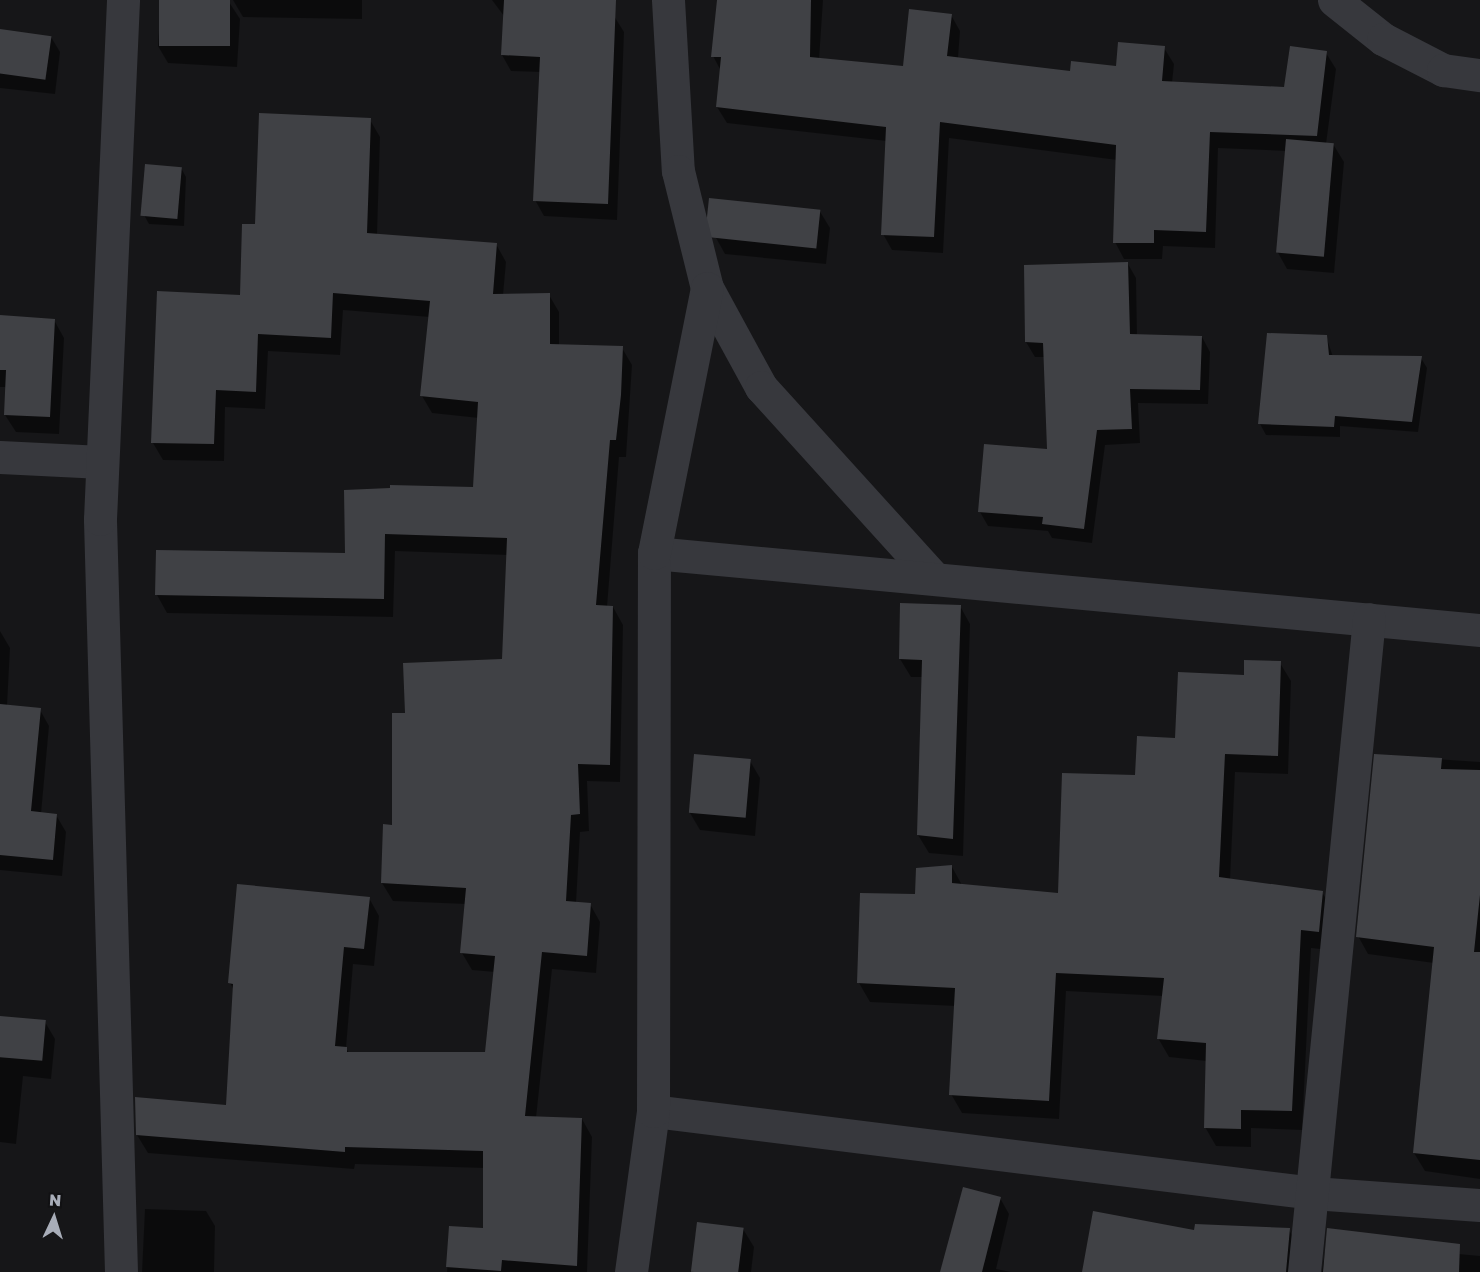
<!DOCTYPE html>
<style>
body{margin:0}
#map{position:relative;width:1480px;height:1272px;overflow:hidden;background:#161618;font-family:"Golos Text",sans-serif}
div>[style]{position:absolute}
.shadow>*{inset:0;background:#0007}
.building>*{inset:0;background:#404145;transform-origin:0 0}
.minor>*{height:33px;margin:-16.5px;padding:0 16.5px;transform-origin:16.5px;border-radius:16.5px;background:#37383d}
span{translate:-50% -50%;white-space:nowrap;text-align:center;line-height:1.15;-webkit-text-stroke:4.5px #111113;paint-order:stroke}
.north{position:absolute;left:24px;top:1188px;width:60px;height:60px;-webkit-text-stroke:4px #111113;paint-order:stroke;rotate:4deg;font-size:16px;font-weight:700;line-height:24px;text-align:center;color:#a8adb8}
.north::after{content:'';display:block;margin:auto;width:21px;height:27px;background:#a8adb8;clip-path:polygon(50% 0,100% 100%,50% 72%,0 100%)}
</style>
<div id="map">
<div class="shadow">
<i style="clip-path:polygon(161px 0,229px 2px,240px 19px,237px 67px,168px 63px,158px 46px)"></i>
<i style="clip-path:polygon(233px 0,362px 0,362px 19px,243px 17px)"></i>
<i style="clip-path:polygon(492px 0,551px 0,614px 16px,624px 32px,617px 220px,544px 216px,535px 200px,541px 72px,511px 71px,502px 55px,504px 16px)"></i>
<i style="clip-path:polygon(719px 0,823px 0,819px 60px,905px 67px,951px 15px,960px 31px,958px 58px,1071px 73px,1117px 68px,1164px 48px,1174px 64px,1172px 83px,1286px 89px,1326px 53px,1336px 69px,1326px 144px,1333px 144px,1344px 162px,1334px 273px,1287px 269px,1277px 251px,1287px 151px,1218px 148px,1215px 248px,1163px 246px,1162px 259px,1124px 259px,1115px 242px,1117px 160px,949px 138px,943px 253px,892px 250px,883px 234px,887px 141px,727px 123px,717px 107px,721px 71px,713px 56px)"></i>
<i style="clip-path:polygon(0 31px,51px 37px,60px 52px,55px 94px,0 88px)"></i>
<i style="clip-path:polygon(370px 120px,380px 137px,377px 235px,496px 244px,506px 262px,503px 295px,549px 295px,559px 312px,559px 346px,622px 348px,632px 365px,626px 457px,619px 457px,607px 607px,613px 607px,623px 625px,620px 782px,587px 781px,589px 831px,580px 832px,576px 903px,590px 904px,600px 922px,596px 973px,552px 969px,536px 1118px,582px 1119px,592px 1137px,587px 1272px,447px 1272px,450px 1228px,485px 1230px,484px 1168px,355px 1164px,354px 1169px,148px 1153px,137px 1135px,228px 1106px,234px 990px,230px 983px,369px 898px,379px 916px,374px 966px,353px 964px,346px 1048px,349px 1053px,486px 1054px,495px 972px,472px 970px,462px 953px,466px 904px,393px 901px,382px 883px,385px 826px,394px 826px,406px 715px,504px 660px,508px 555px,395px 551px,393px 617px,167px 613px,157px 595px,158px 551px,347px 555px,346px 492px,475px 489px,479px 418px,432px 413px,422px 396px,430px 317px,343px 310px,340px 355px,268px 351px,265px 409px,225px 407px,224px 461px,163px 460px,153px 443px,241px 296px,257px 226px)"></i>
<i style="clip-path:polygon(181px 168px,186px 177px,184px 226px,149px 224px,144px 215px)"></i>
<i style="clip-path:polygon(819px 210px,830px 228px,826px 264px,725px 254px,715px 236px)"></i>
<i style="clip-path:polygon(1128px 264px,1136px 278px,1137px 336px,1202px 337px,1210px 352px,1208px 404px,1138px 403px,1140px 443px,1105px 445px,1092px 543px,1052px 538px,1048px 531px,988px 526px,980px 512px,1048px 451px,1045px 357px,1035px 357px,1026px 342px)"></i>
<i style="clip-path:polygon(0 317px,54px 320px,64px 338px,59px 434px,16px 432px,5px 415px,7px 387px,0 387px)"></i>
<i style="clip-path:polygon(1326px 336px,1333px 357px,1421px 358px,1427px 368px,1418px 432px,1340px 426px,1340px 437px,1266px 435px,1260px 424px)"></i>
<i style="clip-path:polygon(902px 604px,960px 606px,970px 624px,963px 856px,929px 853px,918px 835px,923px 677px,911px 677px,900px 659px)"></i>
<i style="clip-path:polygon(0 631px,10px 648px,7px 706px,40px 710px,49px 726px,41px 814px,56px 815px,66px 832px,62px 876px,0 870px)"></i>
<i style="clip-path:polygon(1280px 663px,1291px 681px,1288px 774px,1235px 772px,1230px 880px,1322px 892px,1333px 911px,1329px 950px,1311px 948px,1302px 1130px,1251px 1128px,1251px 1147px,1216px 1146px,1205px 1127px,1207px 1061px,1169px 1057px,1158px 1038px,1163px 996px,1066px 991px,1059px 1119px,962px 1113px,951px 1094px,956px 1006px,870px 1002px,859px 983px,917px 896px,952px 867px,962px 885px,1059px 894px,1136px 777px,1245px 677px)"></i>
<i style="clip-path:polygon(1376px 755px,1480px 762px,1480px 1179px,1425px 1171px,1414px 1153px,1434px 963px,1368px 954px,1358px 936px)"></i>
<i style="clip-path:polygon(750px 761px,760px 778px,755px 836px,700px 830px,690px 813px)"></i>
<i style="clip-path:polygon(0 1017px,45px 1022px,55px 1039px,51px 1079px,23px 1076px,16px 1144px,0 1142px)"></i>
<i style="clip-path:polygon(1000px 1198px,1009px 1214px,996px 1269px,1011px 1272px,942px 1272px)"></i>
<i style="clip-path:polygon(145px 1209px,206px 1211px,215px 1226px,214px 1272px,142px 1272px)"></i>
<i style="clip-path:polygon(743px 1229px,754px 1247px,751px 1272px,693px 1272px)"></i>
<i style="clip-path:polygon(1289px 1230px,1299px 1247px,1298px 1272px,1194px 1272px)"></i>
<i style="clip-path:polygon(1328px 1230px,1416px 1250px,1480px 1256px,1480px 1272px,1322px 1272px)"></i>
</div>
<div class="building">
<i style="left:159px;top:0;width:71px;height:46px"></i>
<i style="clip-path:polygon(504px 0,616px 0,608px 204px,533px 201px,540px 57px,501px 55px)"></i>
<i style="clip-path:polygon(717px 0,811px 0,810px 57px,903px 66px,909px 9px,952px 14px,947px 56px,1070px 71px,1071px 61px,1116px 66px,1118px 42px,1165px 46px,1162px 81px,1284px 87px,1290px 46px,1327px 51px,1317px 136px,1210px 132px,1206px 232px,1154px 230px,1154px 243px,1113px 243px,1116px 145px,940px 122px,934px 237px,881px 235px,886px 127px,716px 107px,721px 57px,711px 57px)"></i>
<i style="left:0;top:29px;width:52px;height:44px;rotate:8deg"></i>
<i style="clip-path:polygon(259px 113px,371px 118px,367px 233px,497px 243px,493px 294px,550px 293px,550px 344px,623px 346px,621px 395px,616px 440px,610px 440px,596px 605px,613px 606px,610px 765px,578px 764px,580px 814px,571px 815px,566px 901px,591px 903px,587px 956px,542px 952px,525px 1116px,582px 1118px,577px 1266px,502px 1260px,501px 1271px,446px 1267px,449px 1226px,483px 1228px,483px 1151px,345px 1147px,345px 1152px,136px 1135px,135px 1097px,226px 1105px,233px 984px,228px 983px,237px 884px,370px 897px,364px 949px,344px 947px,335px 1046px,347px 1047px,347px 1052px,485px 1052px,495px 956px,460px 953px,466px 888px,381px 883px,383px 824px,392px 825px,392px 713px,405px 713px,403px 663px,502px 659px,507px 538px,385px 534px,384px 599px,155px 595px,156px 550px,345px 553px,344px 490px,390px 488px,390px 485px,473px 487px,478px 402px,420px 396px,430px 301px,333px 293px,331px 338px,258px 334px,256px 392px,216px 390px,214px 444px,151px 443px,157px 291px,240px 295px,242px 224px,255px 224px)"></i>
<i style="left:1286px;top:139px;width:48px;height:114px;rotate:5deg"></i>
<i style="left:145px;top:164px;width:37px;height:52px;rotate:5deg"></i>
<i style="left:709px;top:198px;width:112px;height:39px;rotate:6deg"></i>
<i style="clip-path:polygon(1128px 262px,1130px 334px,1202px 336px,1200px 390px,1130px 389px,1132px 429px,1097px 430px,1084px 529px,1042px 524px,1043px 517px,978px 512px,984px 444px,1047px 449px,1043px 343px,1025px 342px,1024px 265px)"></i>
<i style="clip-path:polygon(0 315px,55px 319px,50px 417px,4px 415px,6px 370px,0 370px)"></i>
<i style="clip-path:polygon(1267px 333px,1327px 335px,1329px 355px,1422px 356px,1412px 422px,1335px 416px,1334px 427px,1258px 424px)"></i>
<i style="clip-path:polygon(900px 603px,961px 605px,953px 839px,917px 835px,922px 660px,899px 659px)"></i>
<i style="clip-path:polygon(1244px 660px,1281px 661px,1278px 756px,1225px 754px,1219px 877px,1323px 891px,1319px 932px,1301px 930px,1292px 1111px,1241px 1110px,1241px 1129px,1204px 1128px,1206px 1043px,1157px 1039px,1164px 978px,1056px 973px,1049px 1101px,949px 1095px,955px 988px,857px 983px,860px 893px,915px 894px,916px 868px,952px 865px,952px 883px,1058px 893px,1062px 773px,1135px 775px,1137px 736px,1175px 738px,1178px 672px,1244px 675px)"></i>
<i style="clip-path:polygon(0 704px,41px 708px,31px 811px,57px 814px,53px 860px,0 855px)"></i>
<i style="left:694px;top:754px;width:57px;height:59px;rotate:5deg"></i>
<i style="clip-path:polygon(1374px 754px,1442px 758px,1441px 769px,1480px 770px,1480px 895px,1474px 952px,1480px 952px,1480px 1160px,1413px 1153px,1434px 947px,1356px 937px)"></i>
<i style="left:0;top:1016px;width:46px;height:41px;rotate:5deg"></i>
<i style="clip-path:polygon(963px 1187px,1001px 1197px,982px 1272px,940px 1272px)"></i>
<i style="clip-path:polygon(1093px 1211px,1194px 1230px,1195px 1224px,1290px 1228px,1286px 1272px,1082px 1272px)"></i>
<i style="left:697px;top:1222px;width:47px;height:50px;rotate:7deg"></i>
<i style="clip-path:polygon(1327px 1228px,1460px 1244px,1459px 1272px,1323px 1272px)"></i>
</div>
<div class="minor">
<i style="left:668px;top:0;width:171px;rotate:86.7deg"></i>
<i style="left:678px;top:171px;width:121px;rotate:76.1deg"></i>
<i style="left:707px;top:288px;width:113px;rotate:61.4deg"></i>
<i style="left:761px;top:387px;width:256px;rotate:47.8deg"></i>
<i style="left:1334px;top:0;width:63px;rotate:38.5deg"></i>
<i style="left:1383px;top:39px;width:68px;rotate:27.3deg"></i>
<i style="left:1443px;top:70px;width:37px;rotate:8deg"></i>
<i style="left:0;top:457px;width:102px;rotate:2.8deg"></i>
<i style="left:654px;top:553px;width:830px;rotate:5.33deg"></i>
<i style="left:653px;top:1111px;width:665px;rotate:7.08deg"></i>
<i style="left:1313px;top:1193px;width:167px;rotate:4.1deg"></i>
<i style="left:121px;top:1272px;width:753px;rotate:-91.6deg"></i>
<i style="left:100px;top:519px;width:520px;rotate:-87.46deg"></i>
<i style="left:631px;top:1272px;width:162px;rotate:-82.2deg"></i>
<i style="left:653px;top:1111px;width:558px;rotate:-89.9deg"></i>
<i style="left:654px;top:553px;width:270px;rotate:-78.7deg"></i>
<i style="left:1304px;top:1272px;width:656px;rotate:-84.32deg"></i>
</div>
<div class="north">N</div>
</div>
